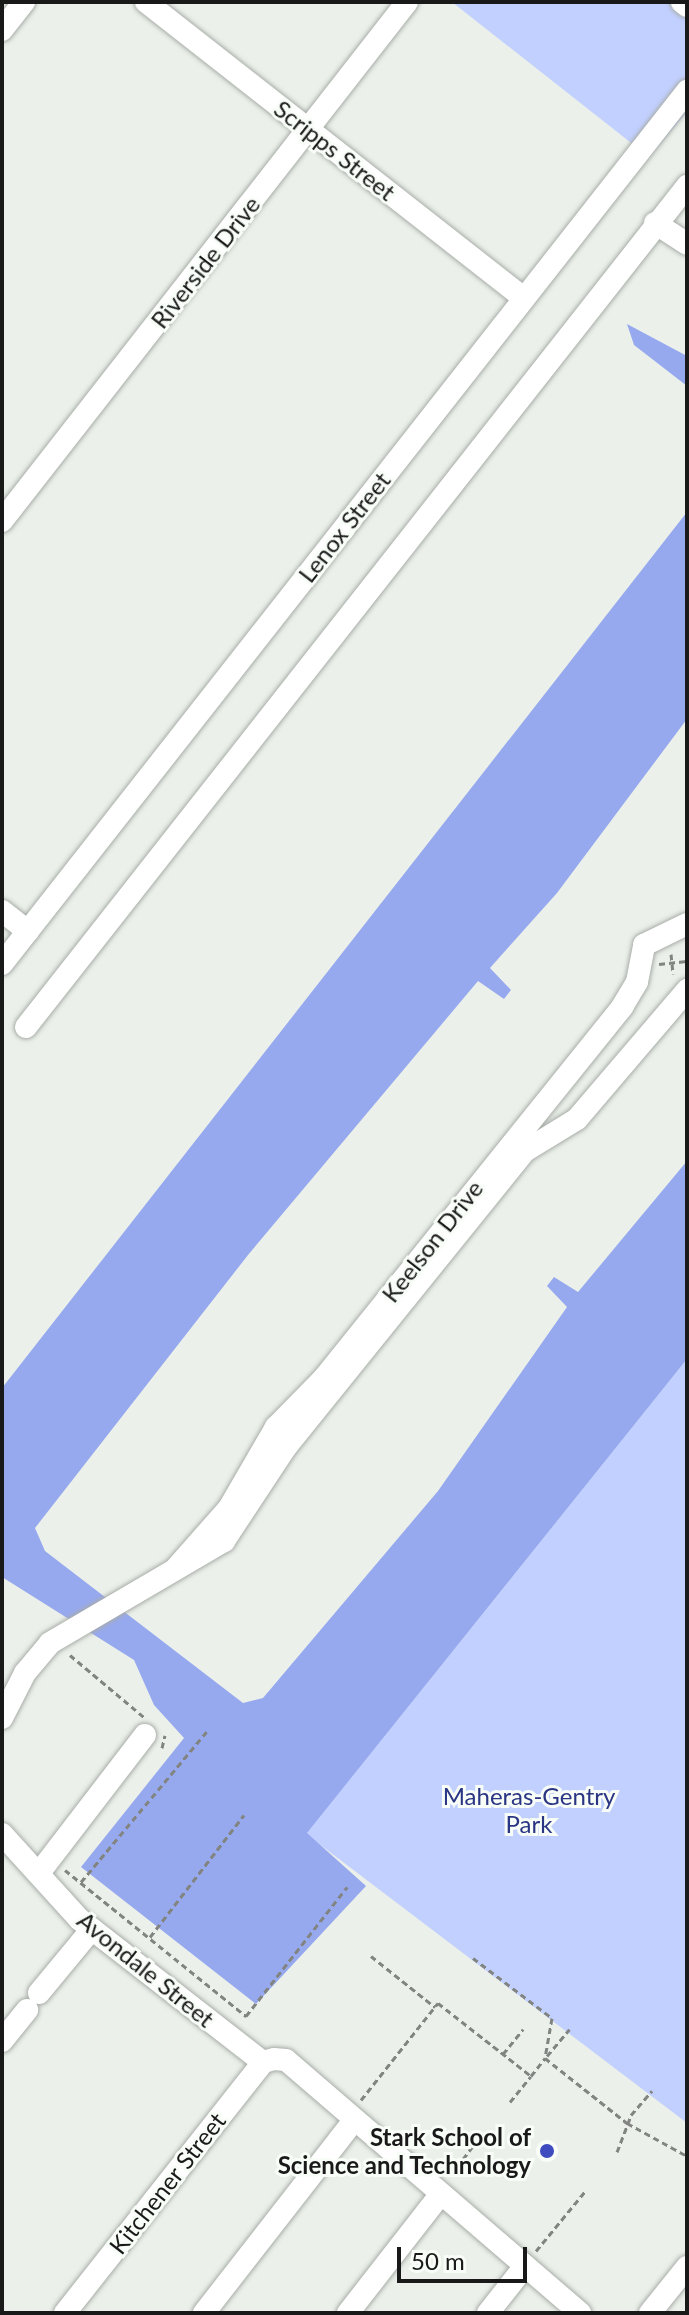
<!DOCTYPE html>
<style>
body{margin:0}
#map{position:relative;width:689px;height:2315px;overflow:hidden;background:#ebf0ea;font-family:Lato,sans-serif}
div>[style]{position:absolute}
.green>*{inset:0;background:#c2d0ff}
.water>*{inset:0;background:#97a9ee}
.path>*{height:3px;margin-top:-1.5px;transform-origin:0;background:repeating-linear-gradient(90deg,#818481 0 6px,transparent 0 10px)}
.roads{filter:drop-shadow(0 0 2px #a8ada8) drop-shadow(0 0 2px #a8ada8)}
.minor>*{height:22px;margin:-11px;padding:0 11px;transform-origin:11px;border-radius:11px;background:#fff}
.dots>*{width:22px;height:22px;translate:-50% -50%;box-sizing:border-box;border:4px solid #f8fdf8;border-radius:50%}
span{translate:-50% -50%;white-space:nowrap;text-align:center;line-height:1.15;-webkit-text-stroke:6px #f8fdf8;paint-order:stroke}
.street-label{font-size:24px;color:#181918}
.park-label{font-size:24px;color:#2a3584}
.poi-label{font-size:24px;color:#181918;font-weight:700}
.right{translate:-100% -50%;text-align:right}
.frame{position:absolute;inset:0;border:4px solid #181918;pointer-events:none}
.scale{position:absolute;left:397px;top:2247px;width:130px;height:36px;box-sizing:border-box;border:4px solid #181918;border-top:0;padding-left:10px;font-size:24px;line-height:28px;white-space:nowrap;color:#181918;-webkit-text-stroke:6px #f8fdf8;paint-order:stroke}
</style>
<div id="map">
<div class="green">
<i style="clip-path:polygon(452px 2px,687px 2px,687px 112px,649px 157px)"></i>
<i style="clip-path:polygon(687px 1359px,687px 2123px,306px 1834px)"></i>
</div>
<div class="water">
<i style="clip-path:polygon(627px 324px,687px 356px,687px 386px,634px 345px)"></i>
<i style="clip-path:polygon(687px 512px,687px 719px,557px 893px,490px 968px,511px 990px,504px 999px,478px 981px,248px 1255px,35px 1528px,45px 1551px,243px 1703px,263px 1698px,438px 1491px,567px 1307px,547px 1286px,554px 1277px,578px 1292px,687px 1161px,687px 1359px,307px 1833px,366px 1886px,256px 2004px,81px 1867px,184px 1738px,154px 1705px,134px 1660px,2px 1577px,2px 1388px)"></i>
</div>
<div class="path">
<i style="left:671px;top:954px;width:20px;rotate:84deg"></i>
<i style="left:659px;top:964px;width:28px;rotate:-6deg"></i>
<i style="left:70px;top:1655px;width:97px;rotate:40deg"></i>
<i style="left:162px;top:1748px;width:13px;rotate:-77deg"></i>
<i style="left:65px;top:1870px;width:233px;rotate:38.9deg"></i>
<i style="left:246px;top:2016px;width:164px;rotate:-51.9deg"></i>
<i style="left:81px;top:1882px;width:199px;rotate:-50.1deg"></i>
<i style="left:150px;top:1937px;width:154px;rotate:-52.4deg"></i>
<i style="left:371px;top:1956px;width:82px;rotate:38.6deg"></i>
<i style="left:473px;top:1958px;width:99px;rotate:37.2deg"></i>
<i style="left:552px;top:2018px;width:40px;rotate:100deg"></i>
<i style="left:503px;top:2054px;width:32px;rotate:-51deg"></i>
<i style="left:547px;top:2056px;width:35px;rotate:-50deg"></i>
<i style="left:361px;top:2100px;width:124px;rotate:-51.6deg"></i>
<i style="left:438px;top:2003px;width:118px;rotate:38.1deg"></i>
<i style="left:531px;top:2076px;width:23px;rotate:-52deg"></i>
<i style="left:545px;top:2058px;width:105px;rotate:38.4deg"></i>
<i style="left:627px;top:2123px;width:68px;rotate:28.8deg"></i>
<i style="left:510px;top:2102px;width:33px;rotate:-51deg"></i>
<i style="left:617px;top:2152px;width:40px;rotate:-69deg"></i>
<i style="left:631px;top:2115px;width:32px;rotate:-49deg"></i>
<i style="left:451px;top:2175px;width:36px;rotate:-53deg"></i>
<i style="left:536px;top:2251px;width:80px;rotate:-50.6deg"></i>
</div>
<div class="roads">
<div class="minor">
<i style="left:146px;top:2px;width:480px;rotate:38.1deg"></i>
<i style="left:682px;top:2px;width:6px;rotate:39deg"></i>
<i style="left:2px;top:30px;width:36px;rotate:-52deg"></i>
<i style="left:655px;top:223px;width:38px;rotate:33deg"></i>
<i style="left:2px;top:521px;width:658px;rotate:-52.03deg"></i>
<i style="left:2px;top:911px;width:33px;rotate:38deg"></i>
<i style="left:2px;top:964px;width:1110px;rotate:-51.88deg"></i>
<i style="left:26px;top:1027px;width:1070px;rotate:-51.83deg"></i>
<i style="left:177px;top:1567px;width:79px;rotate:-48.6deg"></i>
<i style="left:229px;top:1508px;width:94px;rotate:-59.9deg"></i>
<i style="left:276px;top:1427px;width:69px;rotate:-45.6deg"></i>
<i style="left:324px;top:1378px;width:476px;rotate:-51.2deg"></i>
<i style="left:622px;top:1007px;width:29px;rotate:-59deg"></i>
<i style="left:637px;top:982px;width:38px;rotate:-79deg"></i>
<i style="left:644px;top:945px;width:48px;rotate:-26deg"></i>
<i style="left:2px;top:1718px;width:51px;rotate:-62.9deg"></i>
<i style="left:25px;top:1673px;width:39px;rotate:-50deg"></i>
<i style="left:50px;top:1643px;width:202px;rotate:-30.4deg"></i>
<i style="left:224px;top:1541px;width:113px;rotate:-56.6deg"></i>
<i style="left:286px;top:1447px;width:380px;rotate:-51.1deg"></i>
<i style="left:525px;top:1151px;width:61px;rotate:-31.6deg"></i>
<i style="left:577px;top:1119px;width:170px;rotate:-49.5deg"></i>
<i style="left:2px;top:1834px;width:115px;rotate:47.8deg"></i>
<i style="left:79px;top:1919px;width:233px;rotate:37.9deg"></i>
<i style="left:39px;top:1873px;width:174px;rotate:-52.5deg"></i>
<i style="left:39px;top:1993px;width:83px;rotate:-50.4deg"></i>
<i style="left:2px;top:2041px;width:40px;rotate:-51deg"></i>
<i style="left:65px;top:2313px;width:320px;rotate:-51.7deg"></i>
<i style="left:263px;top:2062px;width:11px;rotate:-15deg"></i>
<i style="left:274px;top:2059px;width:12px;rotate:5deg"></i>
<i style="left:286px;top:2060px;width:388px;rotate:40.7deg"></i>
<i style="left:204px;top:2313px;width:244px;rotate:-52.1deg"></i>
<i style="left:348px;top:2313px;width:150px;rotate:-52.1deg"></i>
<i style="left:488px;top:2313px;width:60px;rotate:-51.8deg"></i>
<i style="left:650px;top:2313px;width:59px;rotate:-51.2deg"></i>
</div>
</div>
<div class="dots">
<i style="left:547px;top:2151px;background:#3e4cc0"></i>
</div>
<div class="street-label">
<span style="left:335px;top:150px;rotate:38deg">Scripps Street</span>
<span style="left:205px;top:262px;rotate:-52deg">Riverside Drive</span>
<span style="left:344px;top:527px;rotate:-52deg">Lenox Street</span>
<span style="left:432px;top:1241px;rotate:-52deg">Keelson Drive</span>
<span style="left:146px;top:1969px;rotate:39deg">Avondale Street</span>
<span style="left:167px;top:2183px;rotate:-52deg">Kitchener Street</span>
</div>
<div class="park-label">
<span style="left:529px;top:1810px">Maheras-Gentry<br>Park</span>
</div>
<div class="poi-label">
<span class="right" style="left:531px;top:2151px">Stark School of<br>Science and Technology</span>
</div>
<div class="frame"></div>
<div class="scale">50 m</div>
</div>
